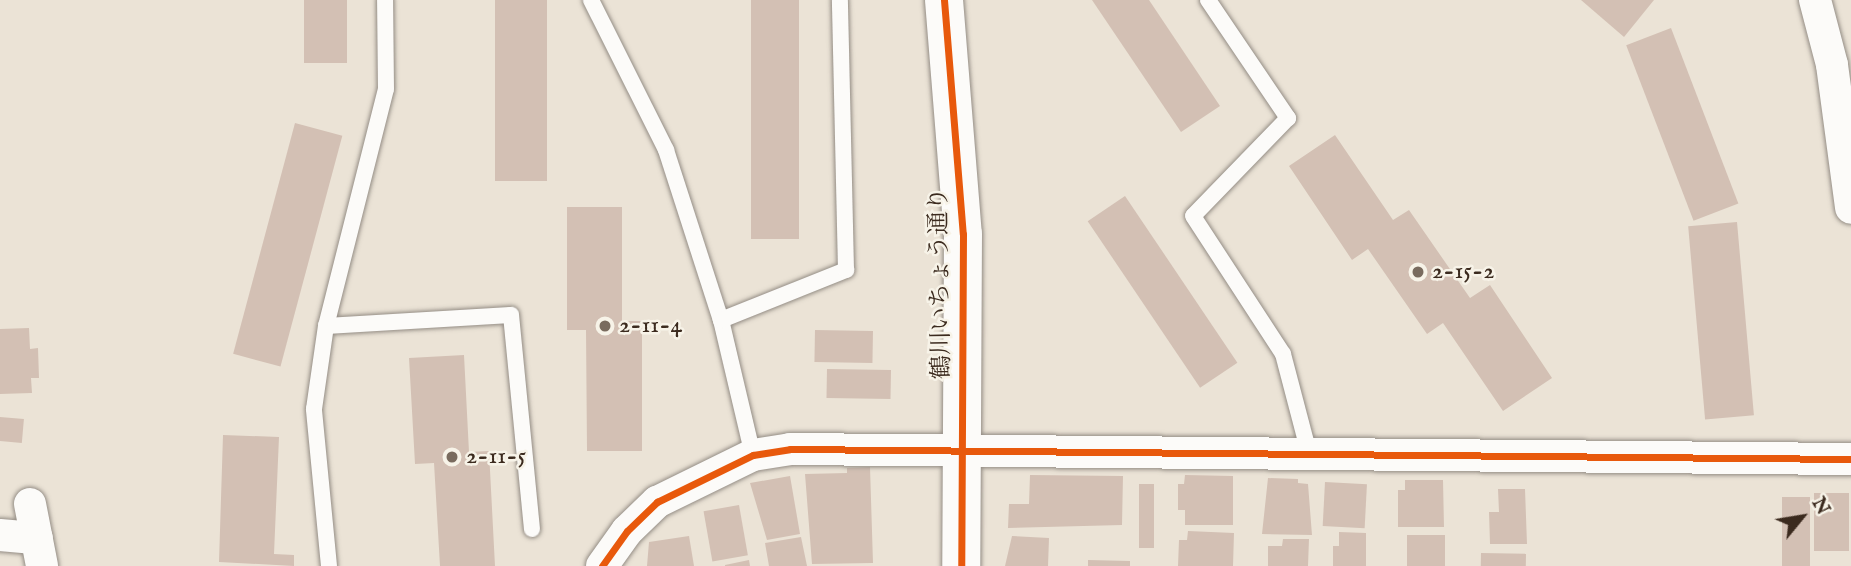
<!DOCTYPE html>
<meta charset="utf-8">
<style>
body{margin:0}
#map{position:relative;width:1851px;height:566px;overflow:hidden;background:#ebe3d6;font-family:"IM FELL English","Noto Serif JP",serif}
div>[style]{position:absolute}
.building>*{inset:0;background:#d3c0b4;transform-origin:0 0}
.roads{filter:drop-shadow(0 0 2px #948d85) drop-shadow(0 0 2px #948d85)}
.service>*{height:16px;margin:-8px;padding:0 8px;transform-origin:8px;border-radius:8px;background:#fcfbf9}
.minor>*{height:32px;margin:-16px;padding:0 16px;transform-origin:16px;border-radius:16px;background:#fcfbf9}
.tertiary>*{height:38px;margin:-19px;padding:0 19px;transform-origin:19px;border-radius:19px;background:#fcfbf9}
.cycleway>*{height:7px;margin:-3.5px;padding:0 3.5px;transform-origin:3.5px;border-radius:3.5px;background:#e8590c}
.dots>*{width:19px;height:19px;translate:-50% -50%;box-sizing:border-box;border:4px solid #f7f3e8;border-radius:50%}
span{translate:-50% -50%;white-space:nowrap;text-align:center;line-height:1.15;-webkit-text-stroke:5px #f7f3e8;paint-order:stroke}
.poi-label{font-size:24px;color:#3b2a1e}
.left{translate:0 -50%;text-align:left}
.street-label{font-size:24px;color:#3b2a1e}
.north{position:absolute;left:1767px;top:482px;width:70px;height:70px;-webkit-text-stroke:5px #f7f3e8;paint-order:stroke;rotate:60deg;font-size:19px;font-weight:700;line-height:28px;text-align:center;color:#3b2a1e}
.north::after{content:'';display:block;margin:auto;width:24px;height:32px;background:#3b2a1e;clip-path:polygon(50% 0,100% 100%,50% 72%,0 100%)}
</style>
<div id="map">
<div class="building">
<i style="left:304px;top:0;width:43px;height:63px"></i>
<i style="left:495px;top:0;width:52px;height:181px"></i>
<i style="left:751px;top:0;width:48px;height:239px"></i>
<i style="clip-path:polygon(1092px 0,1149px 0,1220px 106px,1181px 132px)"></i>
<i style="clip-path:polygon(1581px 0,1654px 0,1624px 37px)"></i>
<i style="left:1671px;top:28px;width:188px;height:48px;rotate:69deg"></i>
<i style="left:295px;top:123px;width:49px;height:239px;rotate:15deg"></i>
<i style="clip-path:polygon(1335px 135px,1393px 220px,1409px 210px,1470px 298px,1490px 285px,1552px 378px,1503px 411px,1443px 323px,1427px 334px,1368px 249px,1352px 260px,1289px 166px)"></i>
<i style="left:1125px;top:196px;width:201px;height:45px;rotate:56deg"></i>
<i style="clip-path:polygon(567px 207px,622px 207px,622px 321px,642px 321px,642px 451px,587px 451px,586px 330px,567px 330px)"></i>
<i style="left:1737px;top:222px;width:194px;height:49px;rotate:85deg"></i>
<i style="clip-path:polygon(29px 328px,30px 349px,38px 348px,39px 378px,31px 378px,32px 393px,0 394px,0 329px)"></i>
<i style="left:815px;top:330px;width:58px;height:32px;rotate:1deg"></i>
<i style="clip-path:polygon(464px 355px,469px 452px,489px 451px,495px 566px,440px 566px,434px 463px,415px 464px,409px 358px)"></i>
<i style="left:827px;top:369px;width:64px;height:29px;rotate:1deg"></i>
<i style="left:0;top:417px;width:24px;height:24px;rotate:5deg"></i>
<i style="clip-path:polygon(223px 435px,279px 437px,274px 554px,294px 555px,294px 566px,219px 562px)"></i>
<i style="clip-path:polygon(870px 467px,873px 563px,812px 564px,805px 474px,847px 473px,847px 468px)"></i>
<i style="clip-path:polygon(1030px 475px,1123px 476px,1122px 525px,1008px 528px,1009px 504px,1029px 504px)"></i>
<i style="clip-path:polygon(1185px 475px,1233px 476px,1233px 525px,1185px 525px,1185px 510px,1178px 510px,1178px 484px,1184px 484px)"></i>
<i style="clip-path:polygon(790px 476px,800px 534px,767px 540px,750px 483px)"></i>
<i style="clip-path:polygon(1268px 478px,1298px 479px,1298px 483px,1308px 484px,1312px 535px,1262px 534px)"></i>
<i style="clip-path:polygon(1405px 480px,1443px 480px,1444px 527px,1398px 527px,1398px 490px,1405px 490px)"></i>
<i style="left:1325px;top:482px;width:42px;height:44px;rotate:3deg"></i>
<i style="left:1139px;top:484px;width:15px;height:64px"></i>
<i style="clip-path:polygon(1498px 489px,1525px 489px,1527px 544px,1490px 544px,1489px 512px,1499px 512px)"></i>
<i style="left:1814px;top:493px;width:35px;height:58px"></i>
<i style="left:1782px;top:497px;width:28px;height:69px"></i>
<i style="left:739px;top:505px;width:51px;height:36px;rotate:80deg"></i>
<i style="clip-path:polygon(1188px 531px,1234px 533px,1233px 566px,1178px 566px,1179px 540px,1187px 540px)"></i>
<i style="clip-path:polygon(1339px 532px,1366px 533px,1366px 566px,1333px 566px,1333px 546px,1339px 546px)"></i>
<i style="left:1407px;top:535px;width:38px;height:31px"></i>
<i style="clip-path:polygon(689px 536px,694px 566px,647px 566px,649px 542px)"></i>
<i style="clip-path:polygon(1012px 536px,1049px 538px,1048px 566px,1005px 566px)"></i>
<i style="clip-path:polygon(801px 537px,807px 566px,769px 566px,765px 543px)"></i>
<i style="clip-path:polygon(1283px 539px,1309px 539px,1308px 566px,1268px 566px,1268px 546px,1282px 546px)"></i>
<i style="left:1481px;top:553px;width:45px;height:13px;rotate:1deg"></i>
<i style="clip-path:polygon(749px 560px,750px 566px,725px 566px,725px 565px)"></i>
<i style="clip-path:polygon(1088px 560px,1130px 561px,1130px 566px,1088px 566px)"></i>
</div>
<div class="roads">
<div class="service">
<i style="left:591px;top:0;width:168px;rotate:63.4deg"></i>
<i style="left:666px;top:150px;width:179px;rotate:72.1deg"></i>
<i style="left:721px;top:320px;width:139px;rotate:76.7deg"></i>
<i style="left:1208px;top:0;width:143px;rotate:55.9deg"></i>
<i style="left:1288px;top:118px;width:136px;rotate:134.1deg"></i>
<i style="left:1193px;top:216px;width:165px;rotate:56.9deg"></i>
<i style="left:1283px;top:354px;width:102px;rotate:75.3deg"></i>
<i style="left:721px;top:320px;width:135px;rotate:-21.8deg"></i>
<i style="left:846px;top:270px;width:270px;rotate:-91.3deg"></i>
<i style="left:326px;top:326px;width:185px;rotate:-3.4deg"></i>
<i style="left:511px;top:315px;width:215px;rotate:84.4deg"></i>
<i style="left:329px;top:566px;width:158px;rotate:-95.5deg"></i>
<i style="left:314px;top:409px;width:84px;rotate:-81.8deg"></i>
<i style="left:326px;top:326px;width:244px;rotate:-75.8deg"></i>
<i style="left:386px;top:89px;width:89px;rotate:-90.6deg"></i>
</div>
<div class="minor">
<i style="left:1815px;top:0;width:67px;rotate:75.3deg"></i>
<i style="left:1832px;top:65px;width:144px;rotate:82.4deg"></i>
<i style="left:30px;top:504px;width:63px;rotate:79deg"></i>
<i style="left:0;top:535px;width:37px;rotate:5deg"></i>
<i style="left:602px;top:566px;width:43px;rotate:-54.5deg"></i>
<i style="left:627px;top:531px;width:42px;rotate:-44deg"></i>
<i style="left:657px;top:502px;width:107px;rotate:-26.1deg"></i>
<i style="left:753px;top:455px;width:37px;rotate:-9deg"></i>
<i style="left:790px;top:449px;width:1061px;rotate:0.54deg"></i>
</div>
<div class="tertiary">
<i style="left:944px;top:0;width:235px;rotate:85.4deg"></i>
<i style="left:963px;top:234px;width:332px;rotate:90.3deg"></i>
</div>
</div>
<div class="cycleway">
<i style="left:944px;top:0;width:235px;rotate:85.4deg"></i>
<i style="left:963px;top:234px;width:332px;rotate:90.3deg"></i>
<i style="left:602px;top:566px;width:43px;rotate:-54.5deg"></i>
<i style="left:627px;top:531px;width:42px;rotate:-44deg"></i>
<i style="left:657px;top:502px;width:107px;rotate:-26.1deg"></i>
<i style="left:753px;top:455px;width:37px;rotate:-9deg"></i>
<i style="left:790px;top:449px;width:1061px;rotate:0.54deg"></i>
</div>
<div class="dots">
<i style="left:1418px;top:272px;background:#796b5e"></i>
<i style="left:605px;top:326px;background:#796b5e"></i>
<i style="left:452px;top:457px;background:#796b5e"></i>
</div>
<div class="poi-label">
<span class="left" style="left:1432px;top:272px">2-15-2</span>
<span class="left" style="left:619px;top:326px">2-11-4</span>
<span class="left" style="left:466px;top:457px">2-11-5</span>
</div>
<div class="street-label">
<span style="left:941px;top:283px;rotate:-91deg">鶴川いちょう通り</span>
</div>
<div class="north">N</div>
</div>
